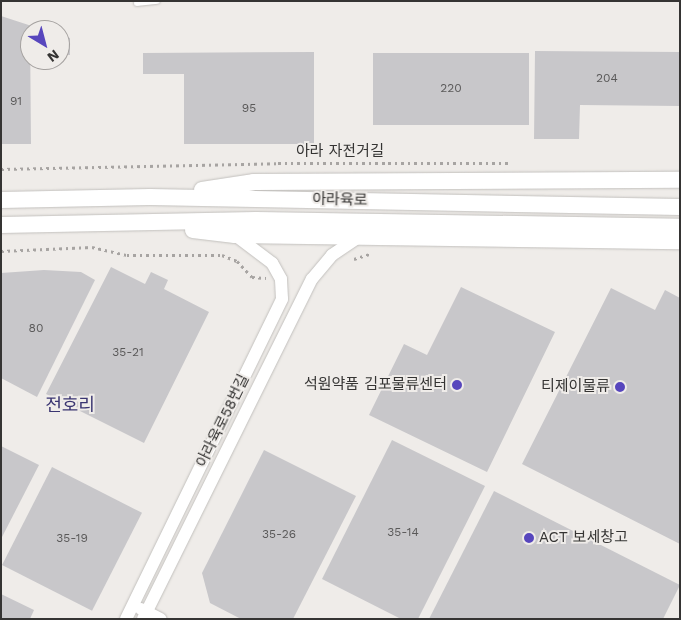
<!DOCTYPE html>
<meta charset="utf-8">
<style>
body{margin:0}
#map{position:relative;width:681px;height:620px;overflow:hidden;background:#efece9;font-family:"Work Sans","Noto Sans KR",sans-serif}
div>[style]{position:absolute}
.building>*{inset:0;background:#c8c7ca;transform-origin:0 0}
.path>*{height:3px;margin-top:-1.5px;transform-origin:0;background:repeating-linear-gradient(90deg,#a7a4a2 0 2.5px,transparent 0 6.5px)}
.roads{filter:drop-shadow(0 0 1px #c2c0bd) drop-shadow(0 0 1px #c2c0bd)}
.service>*{height:6px;margin:-3px;padding:0 3px;transform-origin:3px;border-radius:3px;background:#fff}
.minor>*{height:12px;margin:-6px;padding:0 6px;transform-origin:6px;border-radius:6px;background:#fff}
.tertiary>*{height:16px;margin:-8px;padding:0 8px;transform-origin:8px;border-radius:8px;background:#fff}
.dots>*{width:14px;height:14px;translate:-50% -50%;box-sizing:border-box;border:2px solid #efece9;border-radius:50%}
span{translate:-50% -50%;white-space:nowrap;text-align:center;line-height:1.15;-webkit-text-stroke:4px #efece9;paint-order:stroke}
.number-label{font-size:12px;color:#5a5959}
.number-label span{-webkit-text-stroke-width:0}
.street-label{font-size:15px;color:#353433}
.poi-label{font-size:15px;color:#353433}
.right{translate:-100% -50%;text-align:right}
.left{translate:0 -50%;text-align:left}
.quarter-label{font-size:18px;color:#3a3571}
.frame{position:absolute;inset:0;border:2px solid #353433;pointer-events:none}
.north{position:absolute;left:20px;top:20px;width:50px;height:50px;box-sizing:border-box;background:#efece9;border:1px solid #a5a2a0;border-radius:50%;rotate:143deg;font-size:14px;font-weight:700;line-height:20px;text-align:center;color:#353433}
.north::after{content:'';display:block;margin:auto;width:18px;height:22px;background:#5746bd;clip-path:polygon(50% 0,100% 100%,50% 72%,0 100%)}
</style>
<div id="map">
<div class="building">
<i style="clip-path:polygon(1px 16px,44px 30px,30px 30px,31px 144px,1px 144px)"></i>
<i style="clip-path:polygon(60px 35px,70px 38px,70px 55px,60px 55px)"></i>
<i style="clip-path:polygon(535px 51px,680px 52px,680px 106px,580px 105px,579px 139px,534px 139px)"></i>
<i style="clip-path:polygon(314px 52px,314px 144px,184px 144px,184px 74px,143px 74px,143px 53px)"></i>
<i style="left:373px;top:53px;width:156px;height:72px"></i>
<i style="clip-path:polygon(111px 267px,145px 284px,151px 272px,168px 280px,164px 289px,209px 312px,144px 443px,46px 394px)"></i>
<i style="clip-path:polygon(44px 270px,81px 272px,95px 280px,37px 397px,1px 378px,1px 273px)"></i>
<i style="clip-path:polygon(461px 287px,555px 332px,487px 472px,369px 415px,404px 344px,427px 355px)"></i>
<i style="clip-path:polygon(611px 288px,655px 310px,665px 290px,680px 298px,680px 544px,522px 464px)"></i>
<i style="clip-path:polygon(392px 440px,485px 486px,418px 619px,401px 619px,322px 579px)"></i>
<i style="clip-path:polygon(1px 446px,39px 465px,1px 539px)"></i>
<i style="clip-path:polygon(264px 450px,356px 496px,293px 619px,241px 619px,210px 603px,202px 573px)"></i>
<i style="left:52px;top:467px;width:101px;height:110px;rotate:27deg"></i>
<i style="clip-path:polygon(494px 491px,680px 585px,663px 619px,429px 619px)"></i>
<i style="clip-path:polygon(1px 594px,34px 610px,30px 619px,1px 619px)"></i>
</div>
<div class="path">
<i style="left:1px;top:169px;width:277px;rotate:-1.2deg"></i>
<i style="left:278px;top:163px;width:231px"></i>
<i style="left:1px;top:251px;width:91px;rotate:-2.5deg"></i>
<i style="left:92px;top:247px;width:36px;rotate:13deg"></i>
<i style="left:127px;top:255px;width:95px"></i>
<i style="left:222px;top:255px;width:16px;rotate:22deg"></i>
<i style="left:237px;top:261px;width:22px;rotate:47deg"></i>
<i style="left:252px;top:277px;width:14px;rotate:4deg"></i>
<i style="left:354px;top:259px;width:16px;rotate:-18deg"></i>
</div>
<div class="roads">
<div class="service">
<i style="left:137px;top:3px;width:20px;rotate:-6deg"></i>
</div>
<div class="minor">
<i style="left:141px;top:609px;width:22px;rotate:27deg"></i>
<i style="left:126px;top:619px;width:356px;rotate:-64deg"></i>
<i style="left:282px;top:299px;width:20px;rotate:-93deg"></i>
<i style="left:281px;top:279px;width:18px;rotate:-119deg"></i>
<i style="left:272px;top:263px;width:46px;rotate:-142.9deg"></i>
<i style="left:143px;top:619px;width:380px;rotate:-63.6deg"></i>
<i style="left:312px;top:279px;width:31px;rotate:-50deg"></i>
<i style="left:332px;top:255px;width:34px;rotate:-34deg"></i>
</div>
<div class="tertiary">
<i style="left:202px;top:190px;width:53px;rotate:-8.7deg"></i>
<i style="left:254px;top:182px;width:426px;rotate:-0.3deg"></i>
<i style="left:1px;top:200px;width:149px;rotate:-1.2deg"></i>
<i style="left:150px;top:197px;width:530px;rotate:1.08deg"></i>
<i style="left:1px;top:225px;width:255px;rotate:-1.1deg"></i>
<i style="left:256px;top:220px;width:424px;rotate:0.9deg"></i>
<i style="left:193px;top:230px;width:42px;rotate:6.8deg"></i>
<i style="left:235px;top:235px;width:445px;rotate:0.8deg"></i>
</div>
</div>
<div class="dots">
<i style="left:457px;top:385px;background:#5746bd"></i>
<i style="left:620px;top:387px;background:#5746bd"></i>
<i style="left:529px;top:538px;background:#5746bd"></i>
</div>
<div class="number-label">
<span style="left:607px;top:79px">204</span>
<span style="left:451px;top:89px">220</span>
<span style="left:16px;top:102px">91</span>
<span style="left:249px;top:109px">95</span>
<span style="left:36px;top:329px">80</span>
<span style="left:128px;top:353px">35-21</span>
<span style="left:403px;top:533px">35-14</span>
<span style="left:279px;top:535px">35-26</span>
<span style="left:72px;top:539px">35-19</span>
</div>
<div class="street-label">
<span style="left:340px;top:152px">아라 자전거길</span>
<span style="left:340px;top:200px;rotate:1deg">아라육로</span>
<span style="left:223px;top:421px;rotate:-64deg">아라육로58번길</span>
</div>
<div class="poi-label">
<span class="right" style="left:447px;top:385px">석원약품 김포물류센터</span>
<span class="right" style="left:610px;top:387px">티제이물류</span>
<span class="left" style="left:539px;top:538px">ACT 보세창고</span>
</div>
<div class="quarter-label">
<span style="left:70px;top:405px">전호리</span>
</div>
<div class="frame"></div>
<div class="north">N</div>
</div>
